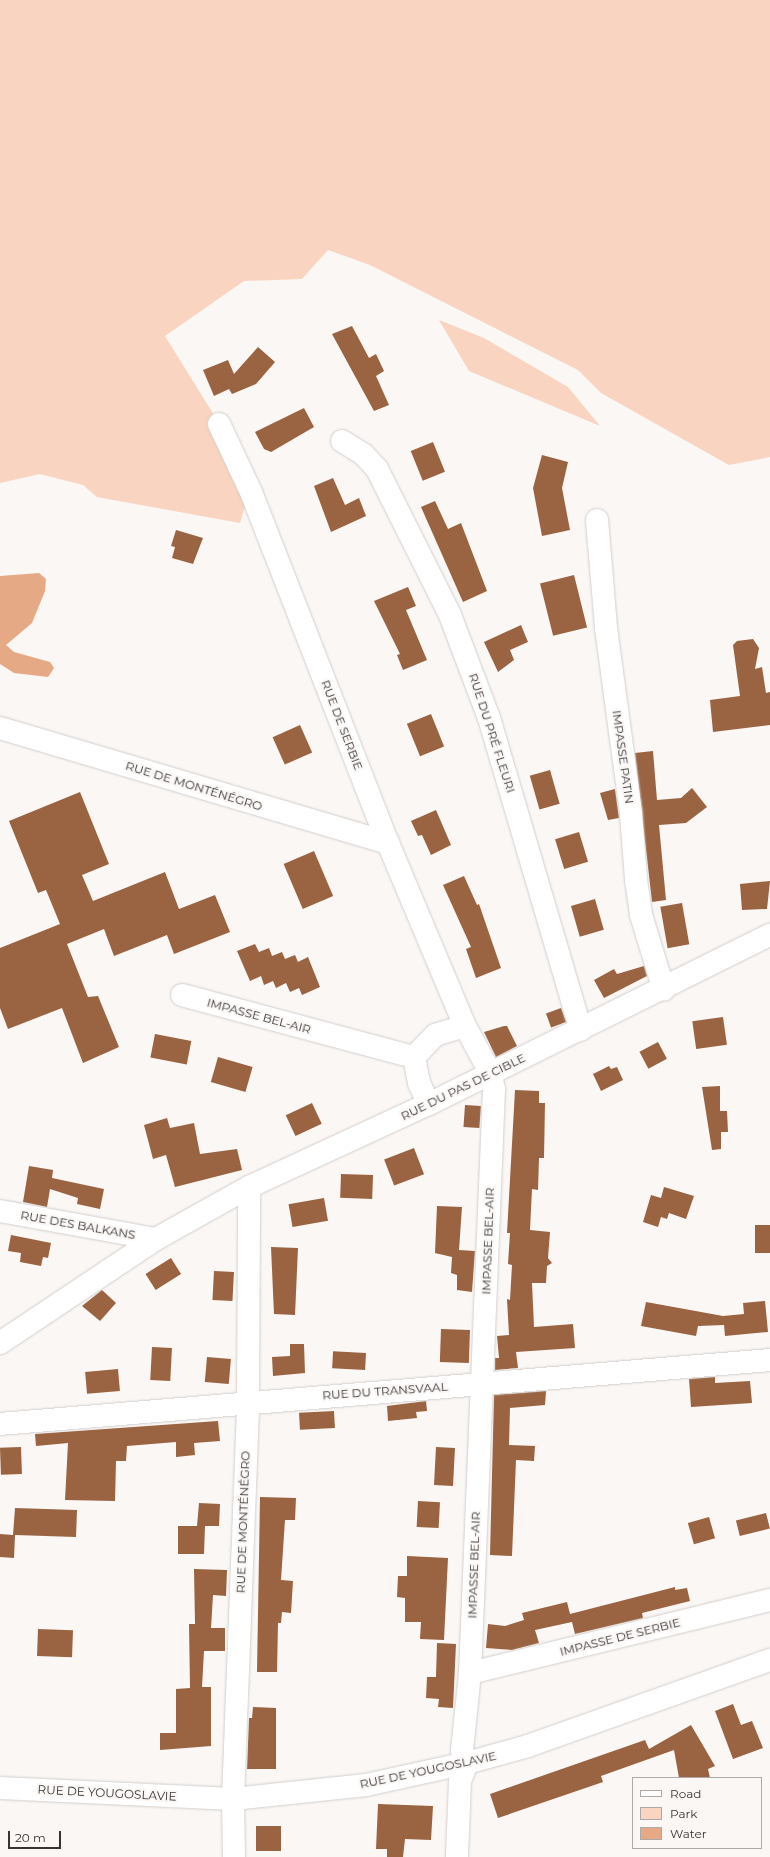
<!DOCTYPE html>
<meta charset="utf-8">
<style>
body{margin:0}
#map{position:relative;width:770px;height:1857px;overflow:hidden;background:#faf7f5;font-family:Montserrat,sans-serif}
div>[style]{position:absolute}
.green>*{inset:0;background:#f9d4c0}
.water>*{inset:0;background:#e6a986}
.building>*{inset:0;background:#9a6341;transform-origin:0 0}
.roads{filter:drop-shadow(0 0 1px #d2cfcd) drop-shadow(0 0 1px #d2cfcd)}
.minor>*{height:22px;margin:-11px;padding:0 11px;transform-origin:11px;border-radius:11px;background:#fff}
.major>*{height:22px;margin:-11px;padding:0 11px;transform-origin:11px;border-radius:11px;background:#fff}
span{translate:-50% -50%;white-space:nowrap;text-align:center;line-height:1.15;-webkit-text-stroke:4px #faf7f5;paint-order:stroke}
.street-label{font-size:12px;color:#363434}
.legend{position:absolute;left:632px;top:1777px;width:130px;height:72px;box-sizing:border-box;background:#faf7f5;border:1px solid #aca9a8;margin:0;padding:5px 7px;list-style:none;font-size:12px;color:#363434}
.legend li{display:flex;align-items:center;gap:8px;height:20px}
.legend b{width:20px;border:1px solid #aca9a8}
.scale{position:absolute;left:8px;top:1831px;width:53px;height:18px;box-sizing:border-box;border:2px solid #363434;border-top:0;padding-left:5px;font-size:12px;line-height:14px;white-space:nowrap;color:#363434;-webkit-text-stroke:3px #faf7f5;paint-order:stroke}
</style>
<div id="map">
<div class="green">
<i style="clip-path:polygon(0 0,770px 0,770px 457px,729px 465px,601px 393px,578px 370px,370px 265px,328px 250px,302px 279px,244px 281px,165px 336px,253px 478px,240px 523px,97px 497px,83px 485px,40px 474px,0 483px)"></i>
<i style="clip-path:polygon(439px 320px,484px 338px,568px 387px,600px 426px,469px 371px)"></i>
</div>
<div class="water">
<i style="clip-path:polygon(39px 573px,46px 579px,45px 591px,32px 623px,6px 645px,14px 652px,50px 662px,54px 668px,48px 677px,14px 673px,0 664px,0 576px)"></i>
</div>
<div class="building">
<i style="clip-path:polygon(352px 326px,369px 358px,376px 354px,384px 371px,376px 376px,389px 405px,374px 411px,332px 334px)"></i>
<i style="clip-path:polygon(258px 347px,275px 362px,256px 384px,232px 394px,229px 389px,214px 396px,203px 370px,228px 360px,234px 374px)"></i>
<i style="clip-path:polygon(304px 408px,314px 427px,271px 452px,264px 449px,255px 432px)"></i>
<i style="left:433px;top:442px;width:32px;height:24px;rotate:68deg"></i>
<i style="clip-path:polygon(542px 455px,568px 462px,562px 488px,570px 530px,542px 536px,533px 488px)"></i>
<i style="clip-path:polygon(333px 478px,345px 505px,359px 498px,366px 516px,331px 532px,314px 486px)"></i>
<i style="clip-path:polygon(435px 501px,448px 529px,461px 523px,487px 591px,463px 602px,421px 507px)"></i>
<i style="clip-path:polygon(176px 530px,203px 538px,193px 564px,172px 558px,175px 547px,171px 546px)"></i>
<i style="left:574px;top:575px;width:54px;height:35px;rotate:76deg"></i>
<i style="clip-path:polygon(408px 587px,416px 606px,406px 610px,427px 660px,403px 670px,397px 655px,400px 654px,374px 601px)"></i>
<i style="clip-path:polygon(521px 625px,528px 642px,510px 650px,514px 660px,498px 672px,484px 642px)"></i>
<i style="clip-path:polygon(753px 639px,759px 648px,755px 669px,762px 667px,766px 693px,770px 692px,770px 725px,713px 732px,710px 700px,740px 696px,733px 645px,737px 641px)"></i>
<i style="left:431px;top:714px;width:35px;height:26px;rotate:68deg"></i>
<i style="left:300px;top:725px;width:30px;height:30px;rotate:66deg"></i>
<i style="clip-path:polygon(653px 751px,657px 800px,681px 798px,692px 788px,707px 807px,686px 823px,659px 825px,666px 900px,652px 902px,635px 753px)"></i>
<i style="left:550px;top:770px;width:35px;height:21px;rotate:74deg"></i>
<i style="clip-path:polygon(615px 789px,619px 818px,608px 820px,600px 793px)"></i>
<i style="clip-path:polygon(80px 792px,109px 864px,82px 875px,93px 901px,165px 872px,179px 909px,215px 895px,230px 932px,174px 954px,167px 935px,114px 956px,104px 929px,67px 944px,88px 997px,98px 996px,119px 1047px,83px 1063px,62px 1008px,8px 1029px,0 1008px,0 948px,60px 924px,46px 890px,38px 893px,9px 821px)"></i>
<i style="clip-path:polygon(436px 810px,451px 845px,431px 855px,422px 835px,418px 836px,411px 821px)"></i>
<i style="left:579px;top:832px;width:31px;height:25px;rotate:73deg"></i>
<i style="left:314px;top:851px;width:49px;height:33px;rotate:67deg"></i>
<i style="clip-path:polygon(464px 876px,477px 905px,479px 904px,501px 968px,476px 978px,466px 949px,471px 947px,443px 885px)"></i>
<i style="clip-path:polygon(770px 881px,767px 909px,742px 910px,740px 884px)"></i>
<i style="left:595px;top:899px;width:32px;height:25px;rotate:74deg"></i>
<i style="left:682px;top:903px;width:42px;height:22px;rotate:80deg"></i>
<i style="clip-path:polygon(255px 944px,259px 952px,269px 948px,272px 956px,282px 952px,285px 959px,295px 955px,298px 962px,308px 957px,320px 987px,302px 995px,299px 988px,290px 992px,286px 983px,276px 988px,273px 981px,264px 985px,261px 976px,250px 981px,237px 951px)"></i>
<i style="clip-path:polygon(644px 966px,647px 976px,604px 998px,594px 980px,614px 969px,617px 974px)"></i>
<i style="left:561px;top:1008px;width:15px;height:16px;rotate:70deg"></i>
<i style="left:723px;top:1017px;width:28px;height:31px;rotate:82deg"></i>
<i style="clip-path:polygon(504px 1026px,507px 1026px,517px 1046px,496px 1057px,484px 1032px)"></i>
<i style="left:155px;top:1034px;width:37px;height:24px;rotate:11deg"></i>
<i style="left:658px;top:1042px;width:19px;height:21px;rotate:62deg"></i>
<i style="left:218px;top:1057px;width:36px;height:26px;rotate:16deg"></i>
<i style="clip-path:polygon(609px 1066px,611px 1069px,617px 1067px,623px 1080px,601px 1091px,593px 1074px)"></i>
<i style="clip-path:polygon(720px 1086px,720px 1111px,727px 1111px,728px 1132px,721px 1132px,721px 1149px,712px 1150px,702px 1087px)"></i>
<i style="clip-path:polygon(515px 1090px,539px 1091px,539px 1103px,545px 1103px,544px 1158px,539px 1158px,538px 1190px,532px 1189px,530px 1230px,550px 1232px,548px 1258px,552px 1263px,547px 1266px,546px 1283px,532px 1283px,534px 1327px,573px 1324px,575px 1348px,516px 1352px,518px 1368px,495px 1370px,495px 1358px,499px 1358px,497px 1336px,509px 1335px,507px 1299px,510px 1300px,512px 1265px,508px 1264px,510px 1233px,507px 1233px)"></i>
<i style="left:312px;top:1103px;width:23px;height:29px;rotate:65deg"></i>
<i style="left:465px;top:1105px;width:16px;height:22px;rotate:4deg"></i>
<i style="clip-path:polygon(167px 1118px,170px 1128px,194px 1123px,200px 1154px,237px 1149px,242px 1170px,175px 1187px,166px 1155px,153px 1159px,144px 1125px)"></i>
<i style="left:414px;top:1148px;width:28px;height:32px;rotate:69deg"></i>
<i style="clip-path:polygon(29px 1166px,53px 1170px,52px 1178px,104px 1189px,100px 1209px,77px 1204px,78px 1198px,50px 1189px,47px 1207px,23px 1202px)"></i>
<i style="left:373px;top:1175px;width:24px;height:32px;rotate:92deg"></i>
<i style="clip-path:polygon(664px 1187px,694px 1196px,686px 1219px,669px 1213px,667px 1219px,661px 1217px,658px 1227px,643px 1222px,651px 1195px,661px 1198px)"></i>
<i style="left:324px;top:1198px;width:23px;height:36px;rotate:80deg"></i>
<i style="clip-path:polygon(437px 1206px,462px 1207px,459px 1250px,475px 1251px,472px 1292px,457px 1290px,457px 1275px,451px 1273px,452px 1257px,435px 1253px)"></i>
<i style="left:770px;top:1225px;width:28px;height:15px;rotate:90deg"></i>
<i style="clip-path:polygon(11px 1235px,51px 1243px,48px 1258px,43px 1257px,41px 1266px,20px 1262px,21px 1253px,8px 1251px)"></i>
<i style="clip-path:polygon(271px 1247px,298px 1248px,295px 1315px,274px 1314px)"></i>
<i style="left:171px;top:1258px;width:19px;height:30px;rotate:58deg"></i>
<i style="left:214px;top:1271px;width:20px;height:29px;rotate:3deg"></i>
<i style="clip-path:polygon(102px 1290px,116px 1303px,100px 1321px,82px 1306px)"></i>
<i style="clip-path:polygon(765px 1301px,768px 1332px,725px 1336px,724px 1325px,698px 1326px,696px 1336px,641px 1326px,646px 1302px,723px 1316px,744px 1314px,743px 1303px)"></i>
<i style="left:441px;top:1329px;width:29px;height:33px;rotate:2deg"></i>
<i style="clip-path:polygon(290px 1344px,304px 1344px,305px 1373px,273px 1376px,272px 1357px,290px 1356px)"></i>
<i style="left:152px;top:1347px;width:20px;height:33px;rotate:3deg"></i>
<i style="left:366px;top:1353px;width:17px;height:33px;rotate:93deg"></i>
<i style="left:207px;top:1357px;width:24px;height:25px;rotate:5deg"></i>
<i style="left:118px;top:1369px;width:22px;height:33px;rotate:85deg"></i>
<i style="clip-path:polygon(715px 1377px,715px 1383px,750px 1381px,752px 1403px,691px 1407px,689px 1379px)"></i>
<i style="clip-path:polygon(546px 1391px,545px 1405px,510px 1408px,509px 1445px,535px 1446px,534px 1461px,516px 1460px,512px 1556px,490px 1555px,494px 1395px)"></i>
<i style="clip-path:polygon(426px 1401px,427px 1411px,416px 1412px,417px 1418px,388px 1421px,387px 1406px)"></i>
<i style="left:334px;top:1411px;width:17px;height:35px;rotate:87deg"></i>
<i style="clip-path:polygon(218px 1421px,220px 1441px,194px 1443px,195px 1455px,176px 1457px,176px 1442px,127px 1446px,126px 1461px,116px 1461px,115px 1501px,65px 1500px,68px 1443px,36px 1446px,35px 1434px)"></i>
<i style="left:21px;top:1447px;width:27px;height:21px;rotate:88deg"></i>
<i style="left:436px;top:1447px;width:19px;height:38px;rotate:3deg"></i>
<i style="clip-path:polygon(260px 1497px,296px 1498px,295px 1520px,285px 1520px,281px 1580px,293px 1581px,291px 1613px,282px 1612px,281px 1623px,278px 1623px,277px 1672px,257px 1672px)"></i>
<i style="left:418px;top:1501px;width:22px;height:26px;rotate:3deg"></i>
<i style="clip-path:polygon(199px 1503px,220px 1504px,219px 1526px,200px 1526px,205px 1526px,204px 1554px,178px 1554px,178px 1526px,197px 1526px)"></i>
<i style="clip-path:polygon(15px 1508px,77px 1510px,76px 1537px,15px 1535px,14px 1558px,0 1557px,0 1534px,13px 1535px)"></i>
<i style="left:766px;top:1513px;width:16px;height:31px;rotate:76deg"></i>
<i style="left:709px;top:1517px;width:22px;height:22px;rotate:74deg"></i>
<i style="clip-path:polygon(407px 1556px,448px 1558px,444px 1640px,420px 1639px,421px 1622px,405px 1622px,405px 1598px,397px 1597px,398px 1576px,407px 1576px)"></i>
<i style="clip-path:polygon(194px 1569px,227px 1570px,226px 1596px,213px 1595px,211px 1628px,225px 1628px,225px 1651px,204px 1651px,202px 1687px,211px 1687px,211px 1746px,160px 1750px,160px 1733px,176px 1733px,176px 1689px,190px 1688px,189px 1624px,195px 1624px)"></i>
<i style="clip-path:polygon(675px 1587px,675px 1590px,687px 1588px,690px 1601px,642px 1613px,643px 1618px,575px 1634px,572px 1622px,535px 1630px,539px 1643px,512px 1650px,486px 1648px,488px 1624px,505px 1626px,524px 1620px,522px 1613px,567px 1602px,570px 1614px)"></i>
<i style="left:38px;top:1629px;width:35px;height:27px;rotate:2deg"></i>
<i style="clip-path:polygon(437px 1643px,456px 1644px,453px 1708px,438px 1707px,439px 1699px,426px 1698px,427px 1677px,436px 1677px)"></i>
<i style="clip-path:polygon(733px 1704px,741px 1725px,752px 1721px,763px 1748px,733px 1759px,715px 1711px)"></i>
<i style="clip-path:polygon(253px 1707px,276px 1708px,276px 1769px,247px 1769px,249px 1718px,252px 1718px)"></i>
<i style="clip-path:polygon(691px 1725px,715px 1766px,708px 1769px,710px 1778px,679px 1778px,674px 1750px,601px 1776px,603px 1782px,498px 1818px,490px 1794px,645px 1740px,649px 1749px)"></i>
<i style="clip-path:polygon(378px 1804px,433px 1806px,431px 1840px,405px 1839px,403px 1857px,387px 1857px,387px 1849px,376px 1849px)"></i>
<i style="left:281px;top:1826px;width:25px;height:25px;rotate:90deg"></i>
</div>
<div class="roads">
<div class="minor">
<i style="left:219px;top:424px;width:75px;rotate:64.8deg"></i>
<i style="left:251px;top:492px;width:377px;rotate:68.7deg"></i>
<i style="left:388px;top:843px;width:199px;rotate:67.2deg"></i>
<i style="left:465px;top:1026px;width:55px;rotate:61.6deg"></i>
<i style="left:491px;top:1074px;width:15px;rotate:79deg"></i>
<i style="left:494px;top:1089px;width:584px;rotate:92.35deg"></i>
<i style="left:470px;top:1673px;width:78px;rotate:95.9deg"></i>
<i style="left:462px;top:1751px;width:13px;rotate:67deg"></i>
<i style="left:467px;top:1763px;width:19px;rotate:111deg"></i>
<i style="left:460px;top:1781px;width:76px;rotate:92.3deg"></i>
<i style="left:342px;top:441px;width:25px;rotate:32deg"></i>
<i style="left:363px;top:454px;width:21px;rotate:47deg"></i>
<i style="left:377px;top:469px;width:163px;rotate:63.4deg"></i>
<i style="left:450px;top:615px;width:110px;rotate:69.3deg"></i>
<i style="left:489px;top:718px;width:325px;rotate:73.6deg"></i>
<i style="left:597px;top:520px;width:108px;rotate:85.2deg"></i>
<i style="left:606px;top:628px;width:188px;rotate:82.3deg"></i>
<i style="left:631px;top:814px;width:65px;rotate:85.6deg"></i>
<i style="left:636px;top:879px;width:36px;rotate:82deg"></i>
<i style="left:641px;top:915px;width:78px;rotate:73deg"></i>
<i style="left:0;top:728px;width:405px;rotate:16.5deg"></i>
<i style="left:182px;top:995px;width:240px;rotate:15deg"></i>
<i style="left:414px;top:1057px;width:30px;rotate:-46deg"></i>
<i style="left:435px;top:1035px;width:31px;rotate:-17deg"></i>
<i style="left:414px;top:1057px;width:26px;rotate:79deg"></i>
<i style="left:419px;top:1083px;width:23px;rotate:65deg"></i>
<i style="left:0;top:1211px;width:158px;rotate:10.2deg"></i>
<i style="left:0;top:1343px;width:187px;rotate:-33.7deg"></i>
<i style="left:156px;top:1239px;width:107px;rotate:-29.2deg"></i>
<i style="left:249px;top:1187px;width:198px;rotate:-24.8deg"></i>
<i style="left:429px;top:1104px;width:381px;rotate:-26.4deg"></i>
<i style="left:0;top:1424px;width:773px;rotate:-4.75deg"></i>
<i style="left:470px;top:1673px;width:309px;rotate:-13.7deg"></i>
<i style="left:234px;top:1857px;width:58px;rotate:-91deg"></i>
<i style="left:233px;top:1799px;width:397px;rotate:-87.8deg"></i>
<i style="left:248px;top:1402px;width:215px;rotate:-89.7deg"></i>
</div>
<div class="major">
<i style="left:0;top:1788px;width:233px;rotate:2.7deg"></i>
<i style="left:233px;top:1799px;width:134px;rotate:-6deg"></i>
<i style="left:366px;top:1785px;width:103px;rotate:-12.3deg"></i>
<i style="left:467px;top:1763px;width:63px;rotate:-15.6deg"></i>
<i style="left:528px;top:1746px;width:257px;rotate:-19.6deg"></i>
</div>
</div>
<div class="street-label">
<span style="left:342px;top:725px;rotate:69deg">RUE DE SERBIE</span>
<span style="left:492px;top:733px;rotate:72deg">RUE DU PRÉ FLEURI</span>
<span style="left:623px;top:757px;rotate:82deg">IMPASSE PATIN</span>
<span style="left:194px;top:786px;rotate:17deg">RUE DE MONTÉNÉGRO</span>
<span style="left:259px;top:1016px;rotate:15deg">IMPASSE BEL-AIR</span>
<span style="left:463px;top:1087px;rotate:-26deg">RUE DU PAS DE CIBLE</span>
<span style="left:78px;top:1225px;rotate:10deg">RUE DES BALKANS</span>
<span style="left:488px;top:1241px;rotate:-88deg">IMPASSE BEL-AIR</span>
<span style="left:385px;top:1391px;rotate:-4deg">RUE DU TRANSVAAL</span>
<span style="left:243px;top:1522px;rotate:-88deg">RUE DE MONTÉNÉGRO</span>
<span style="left:474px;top:1565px;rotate:-88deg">IMPASSE BEL-AIR</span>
<span style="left:620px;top:1637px;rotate:-14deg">IMPASSE DE SERBIE</span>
<span style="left:428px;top:1770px;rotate:-12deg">RUE DE YOUGOSLAVIE</span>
<span style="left:107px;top:1793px;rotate:3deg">RUE DE YOUGOSLAVIE</span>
</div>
<ul class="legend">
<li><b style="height:5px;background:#fff"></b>Road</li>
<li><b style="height:11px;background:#f9d4c0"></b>Park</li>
<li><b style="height:11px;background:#e6a986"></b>Water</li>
</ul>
<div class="scale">20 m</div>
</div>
